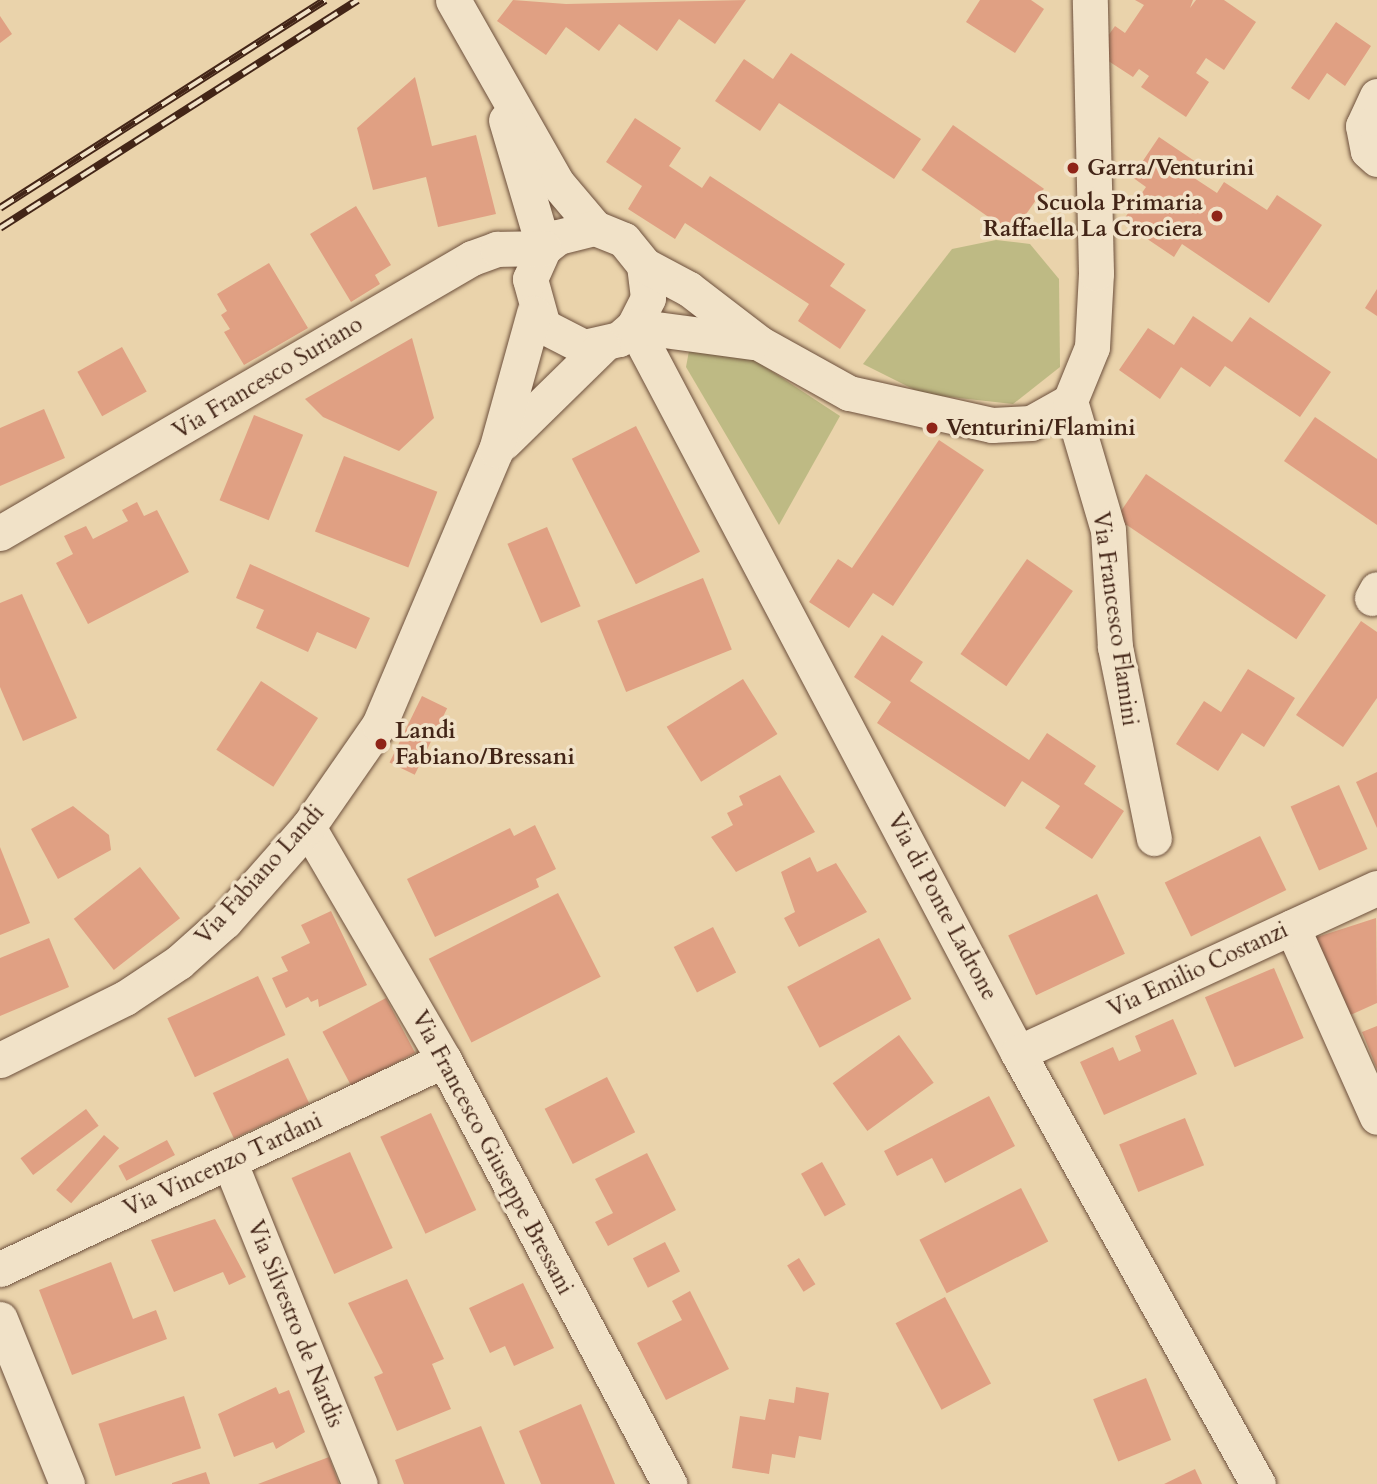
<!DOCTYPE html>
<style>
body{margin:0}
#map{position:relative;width:1377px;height:1484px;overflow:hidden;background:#ead3ab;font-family:Cardo,serif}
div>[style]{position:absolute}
.green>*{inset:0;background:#beba84}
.building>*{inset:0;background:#e0a083;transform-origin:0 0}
.roads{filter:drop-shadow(0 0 2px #6d503c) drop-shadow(0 0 2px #6d503c)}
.minor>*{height:35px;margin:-17.5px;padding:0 17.5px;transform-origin:17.5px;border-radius:17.5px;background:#f1e2c8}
.rail>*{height:8px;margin-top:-4px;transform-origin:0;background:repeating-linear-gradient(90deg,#f1e2c8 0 16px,#432517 0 32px);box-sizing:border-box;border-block:2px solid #432517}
.dots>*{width:19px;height:19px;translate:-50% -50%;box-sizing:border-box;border:4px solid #f1e2c8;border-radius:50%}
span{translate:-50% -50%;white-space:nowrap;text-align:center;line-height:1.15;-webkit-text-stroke:7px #f1e2c8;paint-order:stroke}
.poi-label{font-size:23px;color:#432517;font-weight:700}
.left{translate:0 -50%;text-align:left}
.right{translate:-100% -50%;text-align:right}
.street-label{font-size:23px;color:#432517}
</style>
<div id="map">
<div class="green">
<i style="clip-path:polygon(996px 240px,1030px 244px,1059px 279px,1060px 367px,1013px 404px,923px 394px,863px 364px,952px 249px)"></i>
<i style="clip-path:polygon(732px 345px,840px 416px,779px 525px,686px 367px,689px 351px)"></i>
</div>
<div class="building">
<i style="clip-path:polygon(513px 0,566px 4px,746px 0,715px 44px,679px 19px,657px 51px,619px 24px,599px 51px,566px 27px,546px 55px,497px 21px)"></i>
<i style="clip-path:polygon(980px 0,1031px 0,1044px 9px,1015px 53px,966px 22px)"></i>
<i style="clip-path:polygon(1135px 0,1193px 0,1190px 8px,1196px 0,1224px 0,1256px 22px,1224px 70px,1206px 58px,1196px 73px,1209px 82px,1186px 117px,1141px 87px,1149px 76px,1139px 69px,1133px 77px,1096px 53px,1115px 26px,1125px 33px,1144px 5px)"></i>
<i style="clip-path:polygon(0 16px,12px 34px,0 43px)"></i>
<i style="clip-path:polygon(1336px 22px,1371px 46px,1345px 86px,1327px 73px,1309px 100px,1291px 88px)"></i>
<i style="clip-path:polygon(791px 53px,921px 139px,894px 179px,779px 103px,760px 131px,715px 101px,744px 59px,773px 79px)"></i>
<i style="clip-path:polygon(415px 77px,432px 146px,476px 135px,496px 214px,438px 227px,426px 177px,373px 190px,357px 128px)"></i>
<i style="clip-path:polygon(635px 118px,681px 148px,669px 166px,702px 188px,710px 176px,845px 264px,830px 286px,866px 310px,840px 349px,798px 321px,809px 304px,685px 223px,675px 239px,628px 209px,642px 186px,606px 162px)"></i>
<i style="left:953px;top:125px;width:111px;height:55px;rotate:35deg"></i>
<i style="clip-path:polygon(1159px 137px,1196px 162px,1188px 174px,1217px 193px,1224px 182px,1267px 210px,1277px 195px,1322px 225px,1269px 303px,1182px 244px,1174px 257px,1122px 222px,1146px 187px,1132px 177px)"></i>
<i style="clip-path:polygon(356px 206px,391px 265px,375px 275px,380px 284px,351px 302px,310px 234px)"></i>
<i style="clip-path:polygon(269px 263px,308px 328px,244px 365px,224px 332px,230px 329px,221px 315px,227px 311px,217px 294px)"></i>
<i style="clip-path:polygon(1377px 289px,1377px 316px,1365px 308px)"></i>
<i style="clip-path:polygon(1193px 316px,1232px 342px,1250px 317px,1331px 372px,1300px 417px,1225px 366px,1210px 387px,1181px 367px,1160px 399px,1119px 370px,1148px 328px,1174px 345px)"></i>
<i style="clip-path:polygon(412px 338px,434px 418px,399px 451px,323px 417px,305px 399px)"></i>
<i style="left:122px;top:347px;width:51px;height:51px;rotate:61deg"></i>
<i style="clip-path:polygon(44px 409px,65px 458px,0 486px,0 428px)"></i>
<i style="left:254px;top:415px;width:53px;height:92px;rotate:22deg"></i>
<i style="clip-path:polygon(1315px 417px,1377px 459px,1377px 525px,1284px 461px)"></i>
<i style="left:636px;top:426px;width:141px;height:72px;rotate:63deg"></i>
<i style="clip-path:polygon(939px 440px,984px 470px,893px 606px,873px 593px,849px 628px,809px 602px,838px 559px,852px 568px)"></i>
<i style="left:344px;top:456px;width:100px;height:81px;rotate:21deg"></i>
<i style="left:1146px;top:474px;width:217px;height:53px;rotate:34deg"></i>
<i style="clip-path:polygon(137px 502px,144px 516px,157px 510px,189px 572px,88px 624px,56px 563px,73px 554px,64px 536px,86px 526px,93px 539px,128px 521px,122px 510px)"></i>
<i style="left:547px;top:527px;width:86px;height:43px;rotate:67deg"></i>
<i style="left:1027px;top:559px;width:56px;height:116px;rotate:35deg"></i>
<i style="clip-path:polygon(250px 564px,370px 618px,356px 649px,317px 632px,308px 652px,256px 628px,264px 610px,236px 598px)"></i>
<i style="left:703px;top:578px;width:77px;height:114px;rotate:68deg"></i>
<i style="clip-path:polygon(22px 594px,77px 718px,23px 741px,0 687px,0 603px)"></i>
<i style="clip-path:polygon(1361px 621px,1377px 632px,1377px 698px,1343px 747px,1296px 715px)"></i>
<i style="clip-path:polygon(882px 635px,923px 662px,910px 681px,1029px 760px,1047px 733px,1096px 766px,1084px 784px,1124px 811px,1092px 859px,1045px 828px,1060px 806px,1022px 781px,1005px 807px,877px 723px,891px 702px,854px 677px)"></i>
<i style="clip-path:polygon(1248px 669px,1295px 698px,1264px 747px,1242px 733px,1218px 771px,1176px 744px,1204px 701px,1221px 712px)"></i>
<i style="left:743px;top:679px;width:65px;height:90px;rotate:58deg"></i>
<i style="left:261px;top:681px;width:68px;height:82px;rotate:33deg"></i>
<i style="left:422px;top:696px;width:28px;height:74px;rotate:26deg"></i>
<i style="clip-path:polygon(1377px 772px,1377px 828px,1356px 782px)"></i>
<i style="clip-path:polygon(780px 775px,815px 832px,736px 872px,711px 837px,733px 825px,727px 813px,743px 805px,739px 796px)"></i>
<i style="left:1339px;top:785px;width:70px;height:53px;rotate:66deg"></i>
<i style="clip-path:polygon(73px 806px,109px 835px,111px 850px,58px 879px,31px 829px)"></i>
<i style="clip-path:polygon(535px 825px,556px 869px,536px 879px,539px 887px,435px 937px,407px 879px,510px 828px,514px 836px)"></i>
<i style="left:1260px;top:836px;width:60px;height:106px;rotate:64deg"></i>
<i style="clip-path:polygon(0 847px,30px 923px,0 935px)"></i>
<i style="clip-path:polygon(810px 857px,817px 872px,836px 863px,867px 912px,799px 947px,784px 918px,795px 912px,781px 872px)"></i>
<i style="left:140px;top:867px;width:65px;height:84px;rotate:52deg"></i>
<i style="left:558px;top:893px;width:94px;height:145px;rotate:63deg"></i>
<i style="left:1097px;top:894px;width:66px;height:98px;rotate:65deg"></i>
<i style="clip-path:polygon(331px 911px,367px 985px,319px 1007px,318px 999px,311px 1002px,308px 997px,286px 1008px,272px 978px,288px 971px,281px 957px,310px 943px,301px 925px)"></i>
<i style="clip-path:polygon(1376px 918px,1377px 1003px,1346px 1017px,1311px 939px)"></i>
<i style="left:713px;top:927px;width:51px;height:44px;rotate:63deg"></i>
<i style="clip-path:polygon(49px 938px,69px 987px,0 1016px,0 958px)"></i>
<i style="left:879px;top:938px;width:69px;height:104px;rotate:62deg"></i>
<i style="left:1274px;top:968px;width:76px;height:75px;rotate:67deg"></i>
<i style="left:258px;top:976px;width:65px;height:100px;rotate:65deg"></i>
<i style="left:386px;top:998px;width:62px;height:72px;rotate:62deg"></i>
<i style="clip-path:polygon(1173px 1019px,1197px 1074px,1104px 1115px,1080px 1062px,1113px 1047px,1119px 1061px,1141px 1051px,1135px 1036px)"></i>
<i style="clip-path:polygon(1377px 1026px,1377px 1069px,1362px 1032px)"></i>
<i style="left:899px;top:1035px;width:59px;height:82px;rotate:54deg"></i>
<i style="left:288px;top:1058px;width:50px;height:83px;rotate:65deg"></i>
<i style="left:607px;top:1077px;width:62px;height:70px;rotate:63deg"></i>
<i style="clip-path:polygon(989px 1096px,1015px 1146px,945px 1183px,932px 1158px,897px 1176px,884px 1151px)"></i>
<i style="left:86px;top:1109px;width:21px;height:82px;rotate:53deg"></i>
<i style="left:431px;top:1113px;width:107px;height:56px;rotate:65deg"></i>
<i style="left:1185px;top:1118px;width:51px;height:71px;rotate:68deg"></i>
<i style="left:104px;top:1135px;width:20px;height:73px;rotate:41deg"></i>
<i style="left:167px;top:1140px;width:17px;height:55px;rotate:62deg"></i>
<i style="left:350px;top:1152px;width:105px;height:64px;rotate:66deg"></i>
<i style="clip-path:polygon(647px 1153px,676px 1210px,608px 1246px,595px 1222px,613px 1213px,595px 1179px)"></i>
<i style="left:822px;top:1162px;width:49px;height:24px;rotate:61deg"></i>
<i style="left:1021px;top:1188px;width:60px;height:114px;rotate:63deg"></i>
<i style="clip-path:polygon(215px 1219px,246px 1277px,229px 1285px,223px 1272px,174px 1292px,151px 1240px)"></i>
<i style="left:665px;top:1242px;width:33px;height:36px;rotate:63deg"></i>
<i style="left:799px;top:1258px;width:31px;height:14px;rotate:58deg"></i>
<i style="clip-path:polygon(111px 1262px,133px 1319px,156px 1310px,167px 1339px,72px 1375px,39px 1290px)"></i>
<i style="clip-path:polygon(407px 1279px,444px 1359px,432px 1364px,451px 1409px,397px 1431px,374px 1377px,383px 1373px,348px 1303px)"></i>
<i style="clip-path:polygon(523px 1283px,554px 1348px,514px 1366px,505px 1346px,490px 1353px,469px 1308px)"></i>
<i style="clip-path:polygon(690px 1291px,729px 1369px,666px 1400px,637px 1343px,682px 1320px,672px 1301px)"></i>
<i style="left:945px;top:1297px;width:98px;height:56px;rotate:62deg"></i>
<i style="left:1146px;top:1378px;width:67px;height:57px;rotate:68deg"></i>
<i style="clip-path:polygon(276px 1387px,279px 1394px,289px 1390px,305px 1432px,276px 1449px,273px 1442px,234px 1457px,218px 1414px)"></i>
<i style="clip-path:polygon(796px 1387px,829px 1393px,821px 1440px,799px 1436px,795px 1458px,772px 1454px,769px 1474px,732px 1468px,740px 1416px,765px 1420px,769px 1399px,794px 1403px)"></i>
<i style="left:184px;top:1396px;width:55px;height:90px;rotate:72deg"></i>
<i style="clip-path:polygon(581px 1404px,615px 1484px,541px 1484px,519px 1431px)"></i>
<i style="clip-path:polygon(481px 1426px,505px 1484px,404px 1484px,395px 1460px)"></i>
<i style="clip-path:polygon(329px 1457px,339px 1484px,258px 1484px)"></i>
<i style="clip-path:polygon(1195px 1469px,1202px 1484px,1164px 1484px)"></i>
<i style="clip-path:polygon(206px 1472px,210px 1484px,172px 1484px,172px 1483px)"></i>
</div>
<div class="roads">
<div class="minor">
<i style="left:453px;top:0;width:210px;rotate:60.4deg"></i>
<i style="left:557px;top:183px;width:59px;rotate:49.8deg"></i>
<i style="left:595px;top:228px;width:31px;rotate:22deg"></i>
<i style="left:624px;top:240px;width:32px;rotate:51deg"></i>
<i style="left:644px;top:265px;width:33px;rotate:83deg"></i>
<i style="left:648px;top:298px;width:31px;rotate:117deg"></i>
<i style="left:634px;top:326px;width:20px;rotate:139deg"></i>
<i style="left:619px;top:339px;width:36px;rotate:167deg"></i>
<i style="left:584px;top:347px;width:46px;rotate:-152.9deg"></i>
<i style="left:543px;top:326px;width:49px;rotate:-105.5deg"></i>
<i style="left:530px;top:279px;width:34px;rotate:-66deg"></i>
<i style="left:544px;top:248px;width:18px;rotate:-38deg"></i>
<i style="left:558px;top:237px;width:38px;rotate:-14deg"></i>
<i style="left:1377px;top:96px;width:33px;rotate:115deg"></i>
<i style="left:1363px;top:126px;width:25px;rotate:79deg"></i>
<i style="left:1368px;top:151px;width:12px;rotate:42deg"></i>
<i style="left:506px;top:120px;width:134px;rotate:73.5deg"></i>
<i style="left:644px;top:265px;width:51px;rotate:28.1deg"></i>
<i style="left:689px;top:289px;width:88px;rotate:37.6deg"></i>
<i style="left:759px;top:343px;width:103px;rotate:29.1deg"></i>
<i style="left:849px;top:393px;width:147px;rotate:12.6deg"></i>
<i style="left:992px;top:425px;width:39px;rotate:-3deg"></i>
<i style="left:1031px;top:423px;width:45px;rotate:-29.4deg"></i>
<i style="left:634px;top:326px;width:822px;rotate:62.16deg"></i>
<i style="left:1018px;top:1053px;width:493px;rotate:60.9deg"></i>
<i style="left:634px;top:326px;width:119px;rotate:7.7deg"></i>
<i style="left:1070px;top:401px;width:134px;rotate:73.6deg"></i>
<i style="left:1108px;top:530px;width:117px;rotate:86.6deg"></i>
<i style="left:1115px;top:647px;width:195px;rotate:78.5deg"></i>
<i style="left:1070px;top:401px;width:58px;rotate:-67.8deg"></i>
<i style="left:1092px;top:347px;width:74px;rotate:-86.9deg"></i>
<i style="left:1096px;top:273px;width:273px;rotate:-91.3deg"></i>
<i style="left:504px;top:442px;width:137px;rotate:-44.4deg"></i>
<i style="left:0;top:533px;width:546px;rotate:-30.23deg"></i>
<i style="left:472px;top:258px;width:27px;rotate:-20deg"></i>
<i style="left:497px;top:249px;width:47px;rotate:-1.2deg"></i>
<i style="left:1372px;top:598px;width:10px;rotate:-61deg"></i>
<i style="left:308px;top:827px;width:270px;rotate:59.7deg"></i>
<i style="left:444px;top:1060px;width:480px;rotate:62deg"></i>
<i style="left:1292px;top:927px;width:208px;rotate:65.9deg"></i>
<i style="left:1018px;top:1053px;width:395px;rotate:-24.7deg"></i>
<i style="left:0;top:1060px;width:140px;rotate:-26.4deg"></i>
<i style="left:125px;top:998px;width:65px;rotate:-33.7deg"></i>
<i style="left:179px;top:962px;width:62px;rotate:-41.7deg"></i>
<i style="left:225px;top:921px;width:125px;rotate:-48.6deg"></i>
<i style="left:308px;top:827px;width:124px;rotate:-55.2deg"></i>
<i style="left:379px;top:725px;width:299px;rotate:-67deg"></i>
<i style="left:496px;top:450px;width:142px;rotate:-74.5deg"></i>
<i style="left:230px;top:1163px;width:346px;rotate:68deg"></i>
<i style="left:0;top:1269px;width:491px;rotate:-25.2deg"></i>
<i style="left:0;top:1319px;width:178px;rotate:67.9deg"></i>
</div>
</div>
<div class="rail">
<i style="left:0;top:208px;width:386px;rotate:-32.6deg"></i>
<i style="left:0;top:228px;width:424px;rotate:-32.5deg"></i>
</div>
<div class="dots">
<i style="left:1073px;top:168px;background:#8f2418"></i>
<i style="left:1217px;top:216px;background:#8f2418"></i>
<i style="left:932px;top:428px;background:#8f2418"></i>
<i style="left:381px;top:744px;background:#8f2418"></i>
</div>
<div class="poi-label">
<span class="left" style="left:1087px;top:168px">Garra/Venturini</span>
<span class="right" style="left:1203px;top:216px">Scuola Primaria<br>Raffaella La Crociera</span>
<span class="left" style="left:946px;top:428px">Venturini/Flamini</span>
<span class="left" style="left:395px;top:744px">Landi<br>Fabiano/Bressani</span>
</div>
<div class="street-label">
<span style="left:268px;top:378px;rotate:-31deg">Via Francesco Suriano</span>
<span style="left:1115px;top:619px;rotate:82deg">Via Francesco Flamini</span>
<span style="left:260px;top:875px;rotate:-48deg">Via Fabiano Landi</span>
<span style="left:942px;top:907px;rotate:62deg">Via di Ponte Ladrone</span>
<span style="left:1198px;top:970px;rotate:-25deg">Via Emilio Costanzi</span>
<span style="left:492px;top:1153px;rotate:62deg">Via Francesco Giuseppe Bressani</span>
<span style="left:223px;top:1165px;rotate:-25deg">Via Vincenzo Tardani</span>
<span style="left:295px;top:1324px;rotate:68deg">Via Silvestro de Nardis</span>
</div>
</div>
